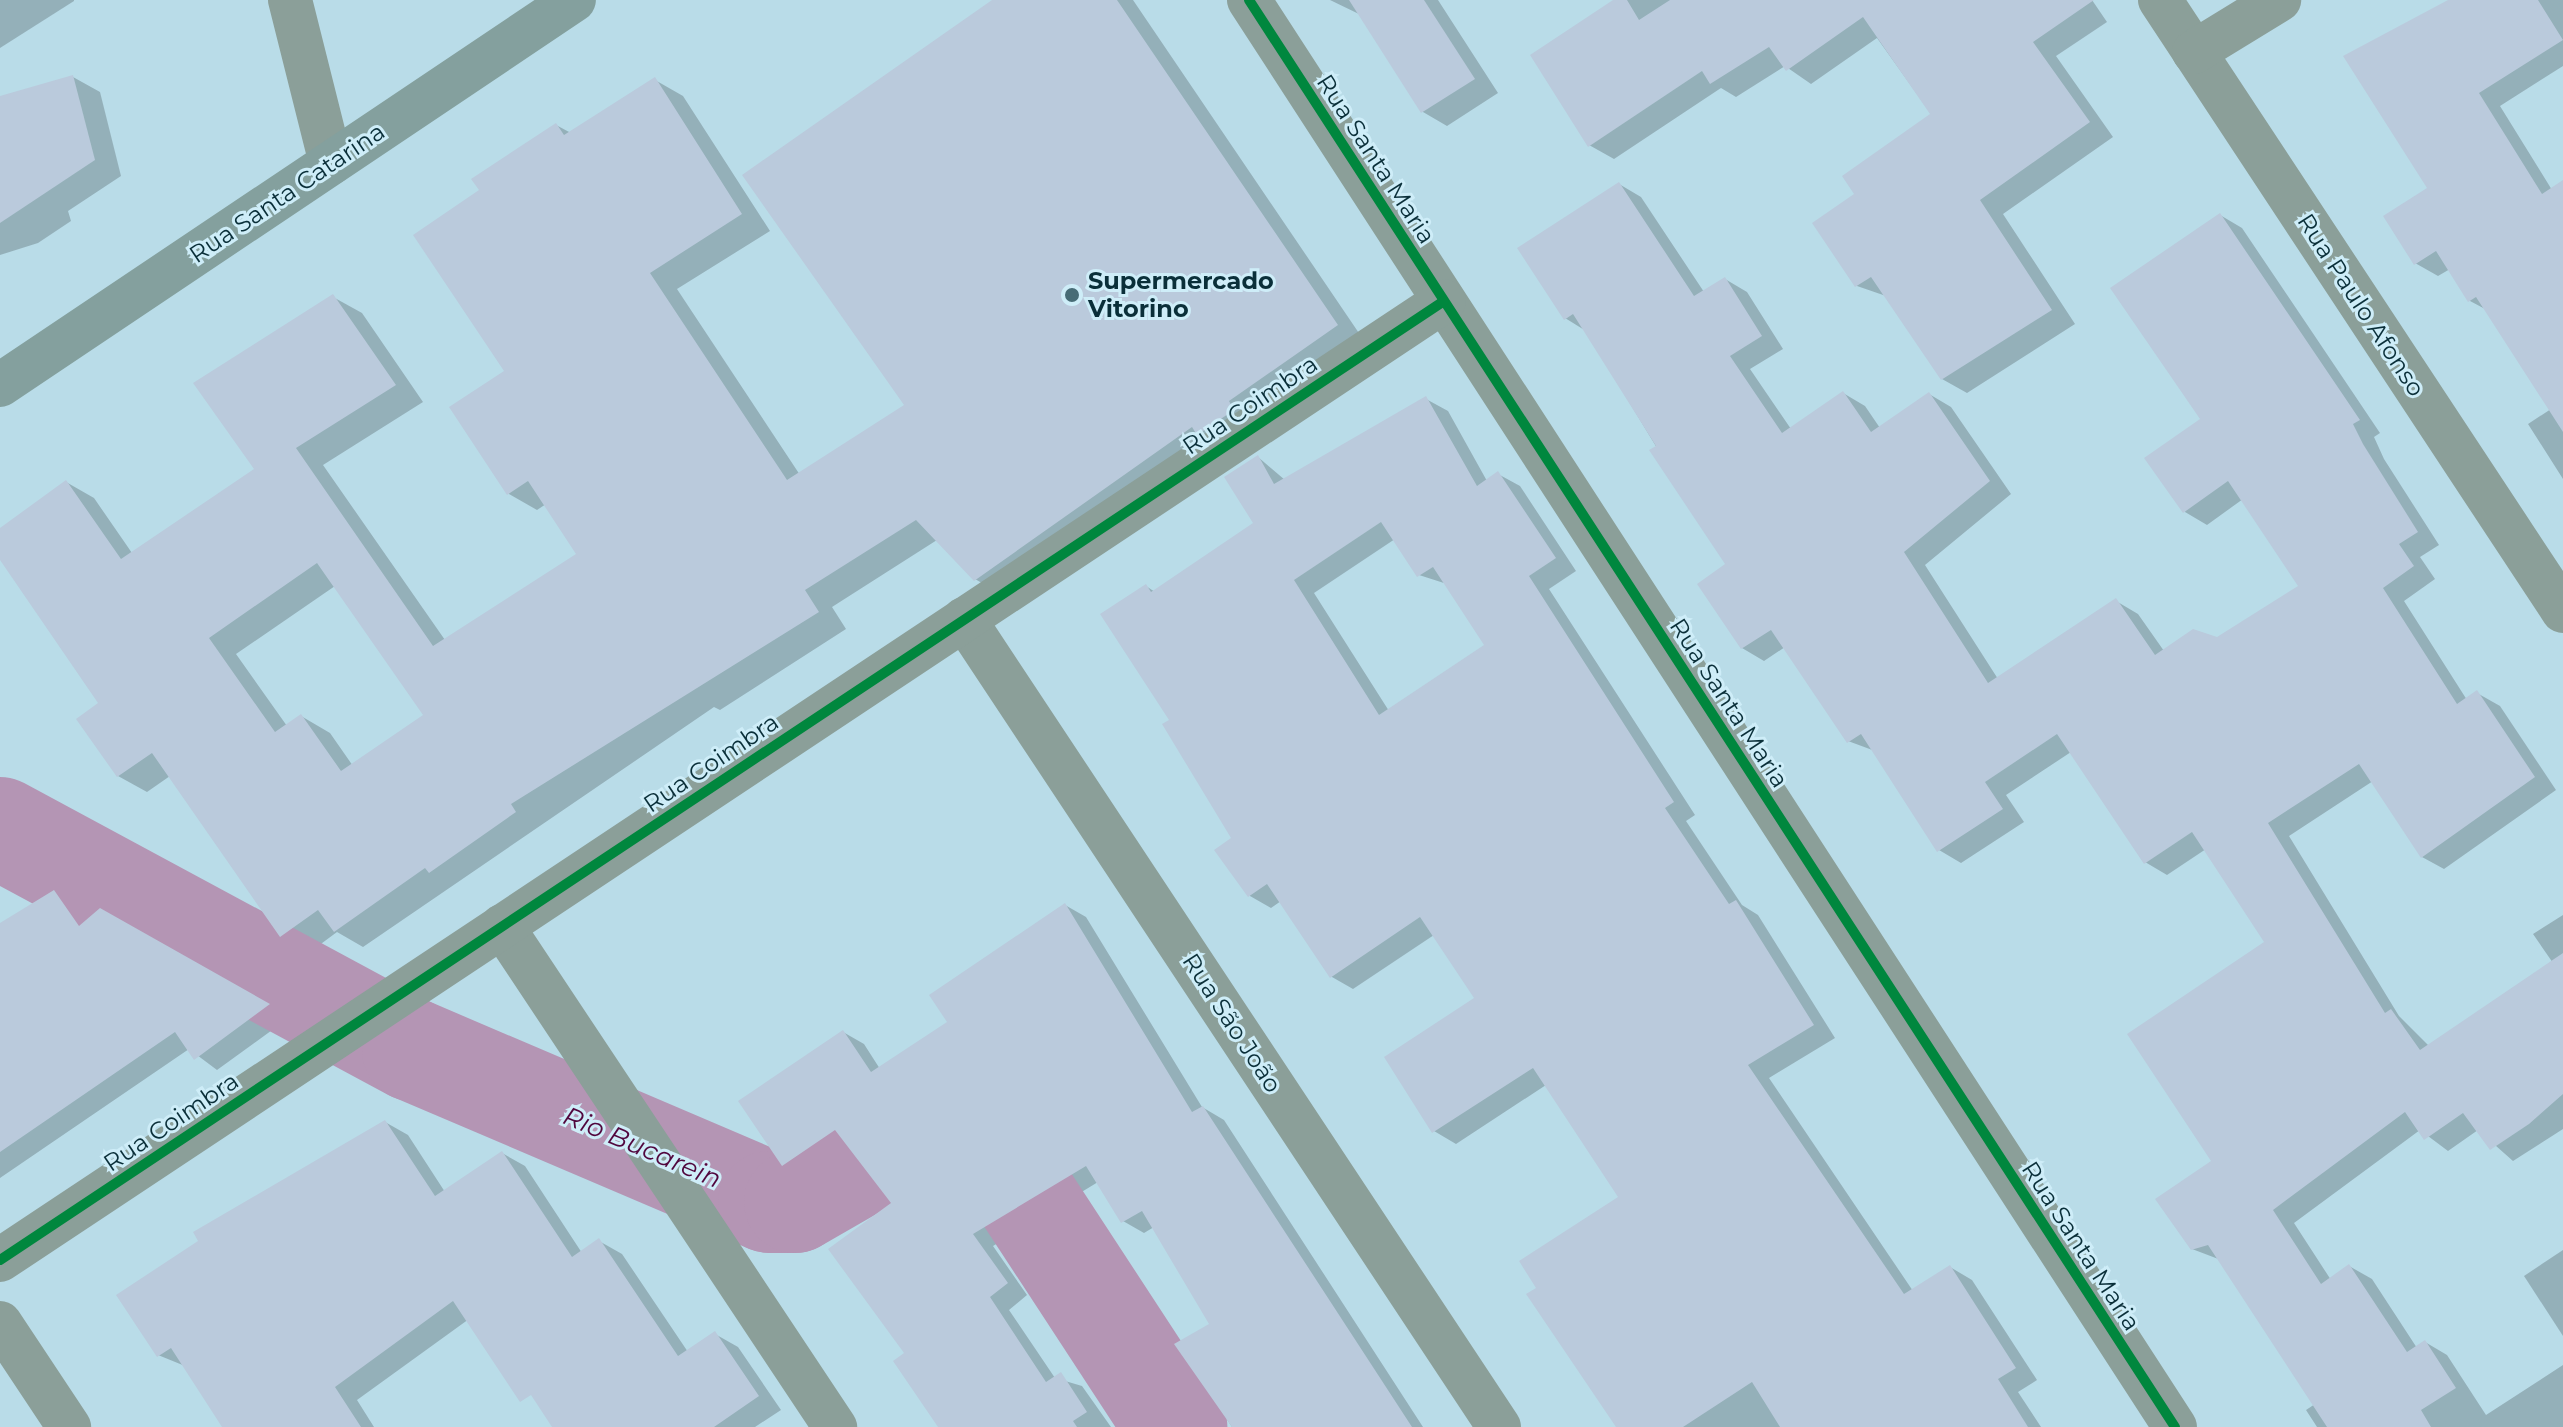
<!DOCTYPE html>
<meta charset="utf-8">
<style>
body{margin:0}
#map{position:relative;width:2563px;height:1427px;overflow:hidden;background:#b9dce8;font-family:Montserrat,sans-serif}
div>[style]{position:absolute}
.shadow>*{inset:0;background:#0003}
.river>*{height:102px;margin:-51px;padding:0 51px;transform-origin:51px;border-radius:51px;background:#b495b4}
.building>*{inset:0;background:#bacadc}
.minor>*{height:44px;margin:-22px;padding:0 22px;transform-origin:22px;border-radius:22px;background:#8b9f99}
.major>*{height:44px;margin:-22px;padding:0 22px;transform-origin:22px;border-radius:22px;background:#84a09e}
.cycleway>*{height:10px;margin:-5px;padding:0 5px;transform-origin:5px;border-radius:5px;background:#00873e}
.dots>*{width:22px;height:22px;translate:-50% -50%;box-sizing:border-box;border:4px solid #ceedf8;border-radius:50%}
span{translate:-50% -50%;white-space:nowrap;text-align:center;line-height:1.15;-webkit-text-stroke:6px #ceedf8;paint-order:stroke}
.street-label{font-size:24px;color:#0a2f39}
.poi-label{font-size:24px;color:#0a2f39;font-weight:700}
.left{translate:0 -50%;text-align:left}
.water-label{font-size:26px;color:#51073e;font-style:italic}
</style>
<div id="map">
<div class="shadow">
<i style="clip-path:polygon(0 0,74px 0,74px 1px,0 48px)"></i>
<i style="clip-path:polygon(evenodd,996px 0,1133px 0,1365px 342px,1004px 596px,975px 579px,937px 540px,832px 607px,846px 629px,720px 710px,714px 707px,363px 947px,337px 932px,310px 952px,281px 936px,170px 776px,147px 792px,118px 776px,101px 703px,0 557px,0 530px,66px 482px,94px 498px,132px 553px,257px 469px,333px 297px,362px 313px,423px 402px,323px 465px,445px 640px,578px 554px,546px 504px,537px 510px,509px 494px,506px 371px,482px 191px,556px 125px,571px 133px,655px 80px,683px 96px,770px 231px,677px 289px,800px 475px,907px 406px,996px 0,335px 586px,426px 716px,353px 766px,330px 733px,301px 716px,287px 726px,236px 654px,335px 586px)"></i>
<i style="clip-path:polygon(1330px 0,1438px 0,1498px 93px,1447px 126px,1423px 112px,1361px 15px)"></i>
<i style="clip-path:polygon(1617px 0,2092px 0,2107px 22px,2056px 56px,2113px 137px,2003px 214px,2075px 324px,1967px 393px,1942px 379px,1886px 296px,1857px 286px,1814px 224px,1857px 194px,1932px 115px,1877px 38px,1811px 84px,1785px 66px,1736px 97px,1721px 88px,1614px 159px,1589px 145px)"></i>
<i style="clip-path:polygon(2453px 0,2563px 0,2563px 66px,2500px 106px,2552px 190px,2563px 183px,2563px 479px,2528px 424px,2551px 409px,2487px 310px,2470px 301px,2450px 269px,2438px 276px,2415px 263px,2430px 189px,2346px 56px)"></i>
<i style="clip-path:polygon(73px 77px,100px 92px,121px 176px,68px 211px,71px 221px,38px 243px,0 255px,0 98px)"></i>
<i style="clip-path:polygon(1619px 184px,1641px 197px,1704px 292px,1725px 279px,1747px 292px,1783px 349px,1750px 369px,1791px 429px,1843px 393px,1865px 406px,1880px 428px,1929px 394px,1951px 407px,2011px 494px,1925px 565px,1998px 679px,2116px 601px,2138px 614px,2164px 651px,2217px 639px,2301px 587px,2243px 499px,2207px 525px,2185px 512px,2203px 420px,2220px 215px,2242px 228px,2380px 433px,2374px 437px,2384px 459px,2439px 545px,2420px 557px,2435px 579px,2404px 601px,2467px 700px,2477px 693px,2500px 706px,2556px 790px,2444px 869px,2422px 857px,2373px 781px,2289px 836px,2399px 1016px,2429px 1046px,2553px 963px,2533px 934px,2563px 915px,2563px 1129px,2513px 1161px,2478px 1130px,2448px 1151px,2420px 1130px,2294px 1223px,2331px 1280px,2349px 1266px,2372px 1279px,2417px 1348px,2425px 1342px,2447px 1355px,2486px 1415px,2563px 1365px,2563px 1427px,2317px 1427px,2306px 1410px,2315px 1404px,2221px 1260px,2192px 1249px,2267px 942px,2206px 849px,2167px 875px,2145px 862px,2071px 752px,2006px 795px,2024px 822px,1961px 863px,1939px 850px,1875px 751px,1848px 741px,1785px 647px,1764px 661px,1742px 648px,1728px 565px,1586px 331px,1565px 318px)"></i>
<i style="clip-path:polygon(evenodd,1426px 399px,1448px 411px,1487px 481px,1498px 474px,1520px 486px,1576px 571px,1549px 589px,1695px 815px,1686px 821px,1742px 905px,1758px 915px,1835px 1038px,1769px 1078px,1913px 1291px,1950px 1267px,1972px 1280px,2037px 1380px,2018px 1392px,2041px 1427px,1619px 1427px,1538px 1288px,1620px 1198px,1546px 1085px,1456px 1144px,1434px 1131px,1477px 999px,1434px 935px,1353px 989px,1332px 977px,1281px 901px,1271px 908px,1250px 896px,1234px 839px,1171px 720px,1146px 586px,1155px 592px,1255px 524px,1258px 457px,1285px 480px,1426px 399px,1395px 539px,1419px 575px,1447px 584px,1487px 646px,1389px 711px,1314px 593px,1395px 539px)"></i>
<i style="clip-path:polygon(54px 892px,87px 922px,100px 910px,290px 1017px,217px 1070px,189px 1049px,0 1178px,0 924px)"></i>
<i style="clip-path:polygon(1065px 905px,1086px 917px,1202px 1107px,1224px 1120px,1423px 1427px,1232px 1427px,1177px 1345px,1212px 1324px,1154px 1227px,1144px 1233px,1123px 1221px,1098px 1182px,993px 1246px,1027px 1295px,1009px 1310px,1055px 1378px,1082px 1386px,1111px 1427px,941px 1427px,906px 1354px,894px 1203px,849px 1145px,804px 1176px,783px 1164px,843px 1032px,864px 1044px,880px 1069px,950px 1023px)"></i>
<i style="clip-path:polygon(385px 1122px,408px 1135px,445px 1192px,502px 1153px,525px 1166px,582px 1253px,599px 1241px,622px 1254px,688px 1352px,715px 1334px,738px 1347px,781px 1410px,755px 1427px,588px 1427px,469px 1319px,357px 1400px,374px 1427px,227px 1427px,185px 1366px,158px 1355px)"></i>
<i style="clip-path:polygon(2563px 1250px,2563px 1336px,2524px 1276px)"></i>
</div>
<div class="river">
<i style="left:0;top:828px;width:469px;rotate:28.3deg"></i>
<i style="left:413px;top:1050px;width:387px;rotate:23.1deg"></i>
<i style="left:769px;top:1202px;width:26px"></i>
<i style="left:795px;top:1202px;width:138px;rotate:-29.9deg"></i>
<i style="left:915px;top:1133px;width:43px;rotate:-2.7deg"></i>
<i style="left:958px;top:1131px;width:48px;rotate:31.4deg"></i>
<i style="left:999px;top:1156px;width:324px;rotate:56.8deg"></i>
</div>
<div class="building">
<i style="clip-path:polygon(evenodd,992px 0,1117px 0,1338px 325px,1229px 401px,1234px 410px,1197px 435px,1192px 427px,974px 581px,916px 520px,805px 590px,819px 612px,511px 804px,516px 812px,429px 873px,425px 868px,334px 932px,318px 910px,280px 937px,152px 753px,117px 777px,76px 719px,98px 703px,0 560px,0 528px,66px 480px,121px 559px,254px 469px,193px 383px,333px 294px,396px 385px,296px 448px,433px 646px,576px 554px,528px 481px,507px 495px,449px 407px,504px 371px,413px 235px,479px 190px,471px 179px,556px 123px,564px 135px,655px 77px,742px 214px,650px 273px,787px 480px,904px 405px,742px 175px,992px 0,317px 563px,423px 715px,341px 771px,301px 714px,275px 732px,209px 638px,317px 563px)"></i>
<i style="clip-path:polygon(1349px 0,1424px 0,1475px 79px,1421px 113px)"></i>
<i style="clip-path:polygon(1613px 0,1627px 0,1639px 20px,1670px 0,2094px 0,2033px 42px,2090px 122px,1980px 200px,2052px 310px,1941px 380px,1871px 277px,1855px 287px,1812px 223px,1854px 194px,1842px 176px,1930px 114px,1863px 17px,1786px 71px,1769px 47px,1710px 84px,1702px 71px,1588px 147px,1530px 55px)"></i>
<i style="clip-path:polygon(2448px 0,2538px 0,2563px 40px,2479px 93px,2542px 194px,2563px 180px,2563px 432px,2476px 297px,2468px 302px,2436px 251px,2414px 265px,2383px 216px,2427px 188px,2343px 56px)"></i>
<i style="clip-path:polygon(73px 75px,95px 160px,0 223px,0 96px)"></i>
<i style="clip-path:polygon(1619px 182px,1694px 296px,1725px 277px,1762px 336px,1730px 356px,1782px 433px,1843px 391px,1871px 432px,1929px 392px,1990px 481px,1904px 552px,1988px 683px,2116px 598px,2155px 655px,2193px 629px,2217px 637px,2298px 586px,2228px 481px,2183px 513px,2144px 458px,2200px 419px,2110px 288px,2220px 213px,2360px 420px,2353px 424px,2363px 444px,2418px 532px,2399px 544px,2414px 566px,2383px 588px,2457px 704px,2477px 690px,2535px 777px,2421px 858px,2359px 764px,2268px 823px,2385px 1013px,2391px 1009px,2420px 1050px,2563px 953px,2563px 1094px,2529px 1124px,2490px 1150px,2463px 1113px,2424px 1140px,2405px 1112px,2273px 1210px,2321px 1284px,2349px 1264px,2407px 1352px,2425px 1340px,2456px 1388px,2421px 1410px,2431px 1427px,2327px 1427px,2208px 1245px,2191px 1250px,2155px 1199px,2211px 1161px,2127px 1034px,2264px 942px,2192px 832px,2144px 864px,2057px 734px,1985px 782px,2003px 809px,1937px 852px,1861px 734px,1847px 743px,1771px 630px,1741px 649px,1697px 584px,1725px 564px,1649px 450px,1656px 446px,1573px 314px,1564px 320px,1517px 248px)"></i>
<i style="clip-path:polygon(evenodd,1426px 396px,1477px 486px,1498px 471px,1556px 558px,1529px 576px,1674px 802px,1665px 808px,1729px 904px,1736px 900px,1814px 1025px,1748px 1065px,1904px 1294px,1950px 1265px,2016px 1368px,1998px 1379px,2028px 1427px,1780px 1427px,1752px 1382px,1683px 1427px,1616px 1427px,1526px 1294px,1536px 1288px,1519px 1261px,1618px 1197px,1533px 1068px,1432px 1133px,1384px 1057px,1474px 998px,1420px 917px,1330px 978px,1267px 884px,1248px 897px,1214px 850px,1231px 838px,1162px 724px,1169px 720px,1100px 614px,1146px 584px,1151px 592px,1253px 523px,1224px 477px,1258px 455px,1274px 484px,1426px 396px,1381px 522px,1417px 577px,1433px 567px,1484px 645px,1379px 715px,1294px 580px,1381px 522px)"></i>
<i style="clip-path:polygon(54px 890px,79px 926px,100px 908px,270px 1004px,194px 1060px,175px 1032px,0 1152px,0 923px)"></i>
<i style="clip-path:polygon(1065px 903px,1192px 1112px,1203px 1106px,1412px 1427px,1232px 1427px,1174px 1344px,1209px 1324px,1142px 1211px,1121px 1223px,1086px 1166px,973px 1234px,1008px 1283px,990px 1297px,1046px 1382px,1061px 1372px,1087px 1412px,1073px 1421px,1077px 1427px,938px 1427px,893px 1361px,904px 1353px,828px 1249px,891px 1203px,835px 1130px,782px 1166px,738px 1101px,843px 1030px,871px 1072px,947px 1022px,929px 995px)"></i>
<i style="clip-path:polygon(385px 1120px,435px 1196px,502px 1151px,572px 1257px,599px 1238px,678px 1356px,715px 1331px,759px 1396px,714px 1427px,552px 1427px,531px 1395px,520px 1402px,453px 1301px,335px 1387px,361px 1427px,222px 1427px,171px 1348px,157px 1357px,116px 1295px,198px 1241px,193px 1232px)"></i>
</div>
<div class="minor">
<i style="left:290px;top:0;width:168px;rotate:75.9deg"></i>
<i style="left:1249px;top:0;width:1701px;rotate:57.02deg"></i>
<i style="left:2160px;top:0;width:732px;rotate:56.59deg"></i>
<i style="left:2194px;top:52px;width:100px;rotate:-31.5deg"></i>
<i style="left:964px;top:619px;width:969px;rotate:56.49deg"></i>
<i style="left:502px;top:926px;width:602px;rotate:56.39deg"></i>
<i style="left:0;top:1260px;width:1733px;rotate:-33.59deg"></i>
<i style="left:0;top:1323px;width:125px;rotate:56.4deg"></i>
</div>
<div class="major">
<i style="left:0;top:385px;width:691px;rotate:-33.85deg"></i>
</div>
<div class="cycleway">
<i style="left:1249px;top:0;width:1701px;rotate:57.02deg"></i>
<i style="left:0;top:1260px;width:1733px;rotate:-33.59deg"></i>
</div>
<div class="dots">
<i style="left:1072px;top:295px;background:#476c76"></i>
</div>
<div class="street-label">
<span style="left:1376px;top:159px;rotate:57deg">Rua Santa Maria</span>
<span style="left:287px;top:193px;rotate:-34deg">Rua Santa Catarina</span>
<span style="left:2361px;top:305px;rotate:57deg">Rua Paulo Afonso</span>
<span style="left:1250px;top:405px;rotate:-34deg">Rua Coimbra</span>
<span style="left:1729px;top:703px;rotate:57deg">Rua Santa Maria</span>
<span style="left:711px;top:763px;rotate:-34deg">Rua Coimbra</span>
<span style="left:1232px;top:1023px;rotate:57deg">Rua São João</span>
<span style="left:171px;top:1122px;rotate:-34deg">Rua Coimbra</span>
<span style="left:2081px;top:1246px;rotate:57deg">Rua Santa Maria</span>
</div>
<div class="poi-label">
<span class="left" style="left:1088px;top:295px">Supermercado<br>Vitorino</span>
</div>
<div class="water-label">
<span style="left:642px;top:1148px;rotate:23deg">Rio Bucarein</span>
</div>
</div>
